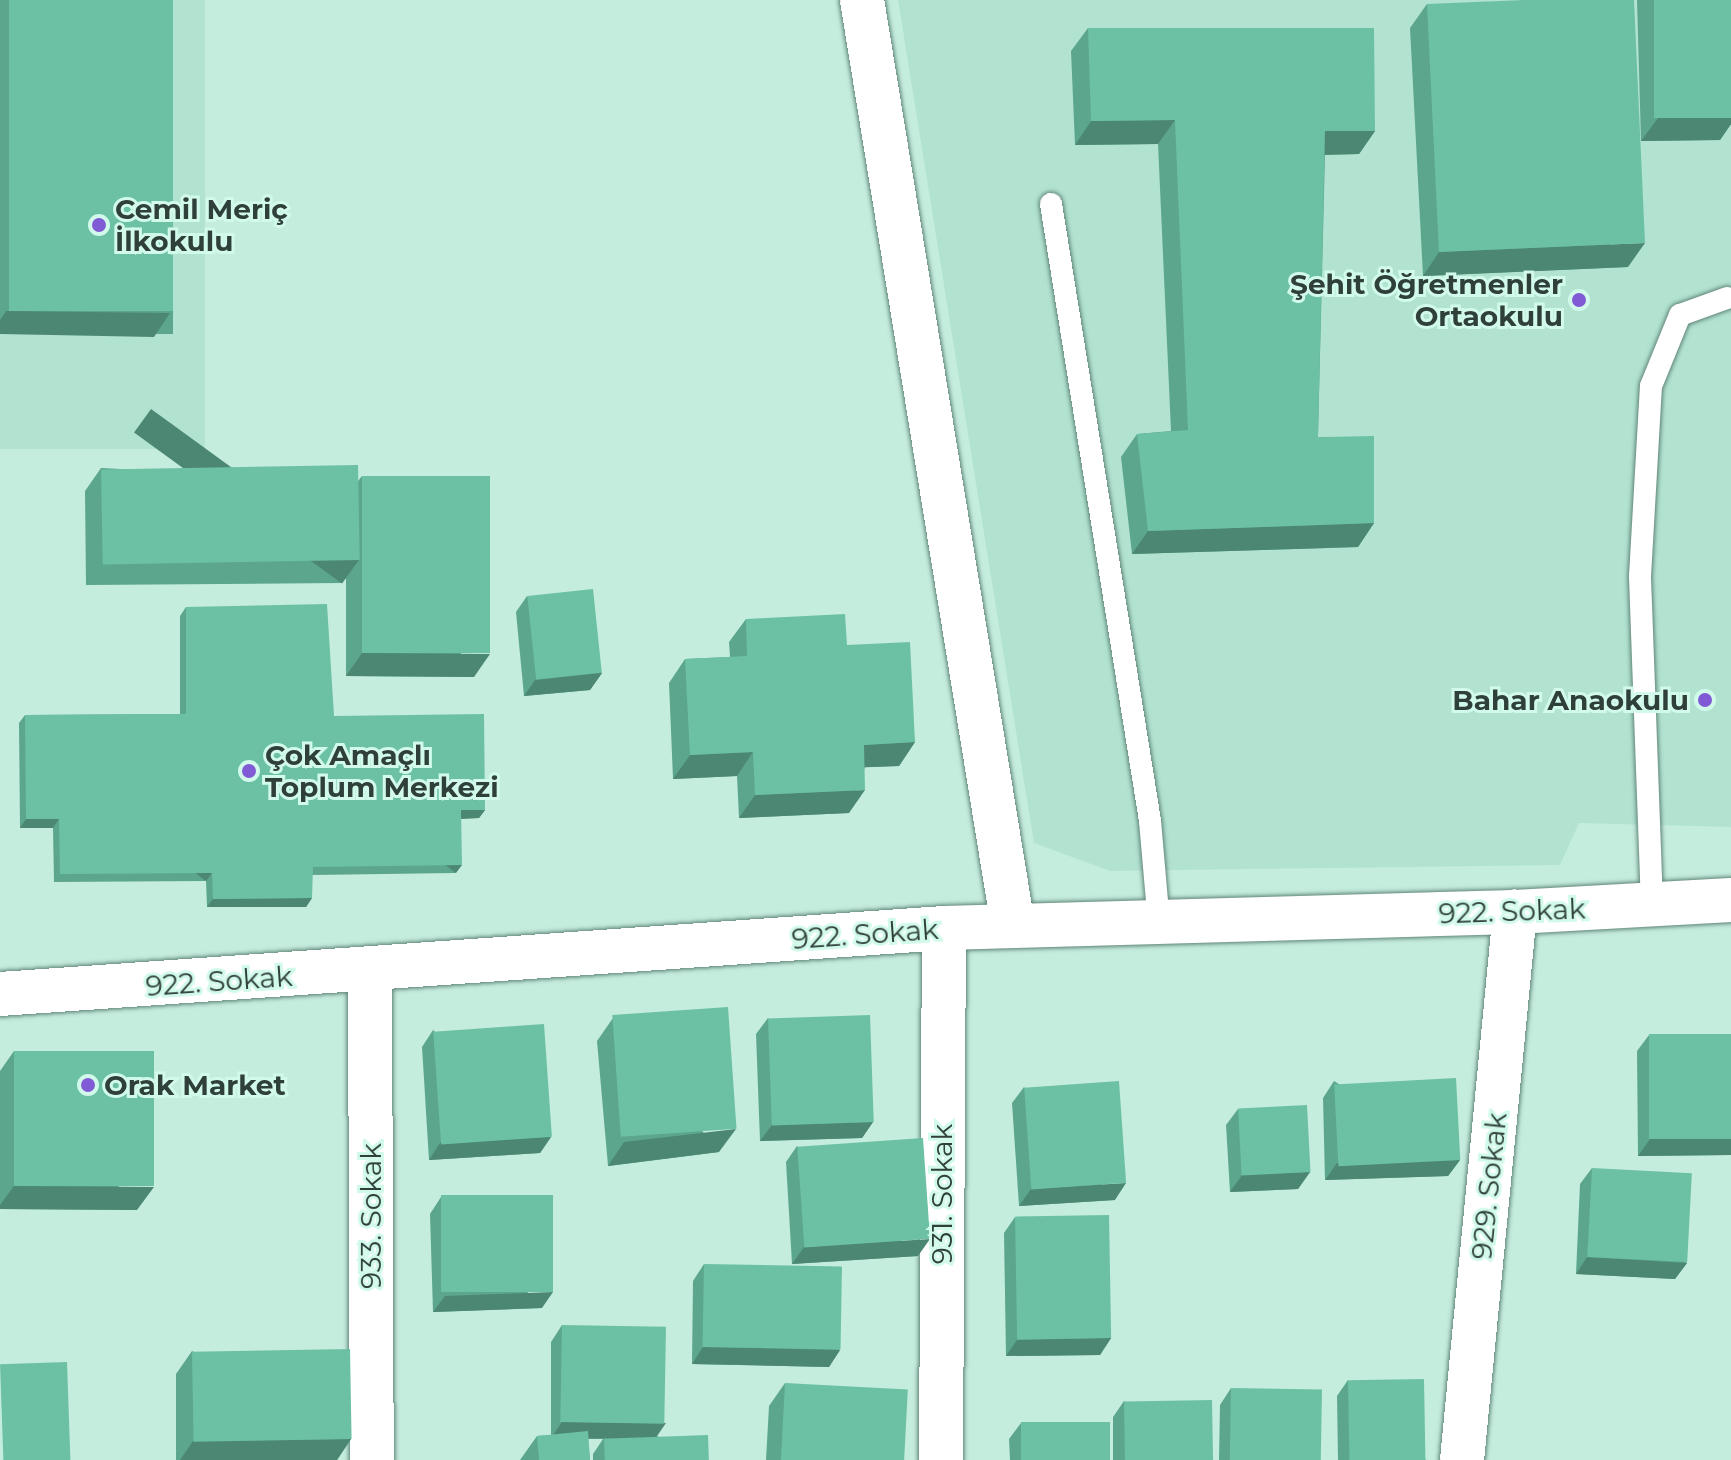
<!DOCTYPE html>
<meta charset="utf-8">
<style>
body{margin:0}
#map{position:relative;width:1731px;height:1460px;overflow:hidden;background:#c5edde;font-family:Montserrat,sans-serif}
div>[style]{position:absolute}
.built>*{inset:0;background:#b2e3d1;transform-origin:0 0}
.roads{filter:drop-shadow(0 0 2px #618679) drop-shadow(0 0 2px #618679)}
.service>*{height:22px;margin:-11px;padding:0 11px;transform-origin:11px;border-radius:11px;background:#fff}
.minor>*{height:44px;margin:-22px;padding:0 22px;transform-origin:22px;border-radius:22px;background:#fff}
.wall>*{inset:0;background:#5da68e;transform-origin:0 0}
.shaded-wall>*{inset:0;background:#4c8774;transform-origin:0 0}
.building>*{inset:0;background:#6cc1a5;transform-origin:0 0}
.dots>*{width:22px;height:22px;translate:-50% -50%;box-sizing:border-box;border:4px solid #d2faeb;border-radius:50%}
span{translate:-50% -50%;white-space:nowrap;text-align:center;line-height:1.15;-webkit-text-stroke:6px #d2faeb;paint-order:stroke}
.poi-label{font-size:28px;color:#2f3f39;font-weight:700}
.left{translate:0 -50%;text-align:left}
.right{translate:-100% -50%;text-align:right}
.street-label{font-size:28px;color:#2f3f39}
</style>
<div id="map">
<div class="built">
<i style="left:0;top:0;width:205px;height:449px"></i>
<i style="clip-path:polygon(898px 0,1731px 0,1731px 827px,1579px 823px,1560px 865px,1110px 871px,1034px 843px)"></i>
</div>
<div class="roads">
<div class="service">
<i style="left:1051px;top:204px;width:625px;rotate:80.88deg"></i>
<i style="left:1150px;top:821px;width:102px;rotate:85deg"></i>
<i style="left:1652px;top:905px;width:329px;rotate:-92.1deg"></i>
<i style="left:1640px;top:576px;width:190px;rotate:-86.7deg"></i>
<i style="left:1651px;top:386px;width:77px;rotate:-67.8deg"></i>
<i style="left:1680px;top:315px;width:50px;rotate:-19.9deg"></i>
</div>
<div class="minor">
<i style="left:862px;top:0;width:938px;rotate:80.74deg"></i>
<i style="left:370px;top:971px;width:489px;rotate:89.8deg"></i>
<i style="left:0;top:994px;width:946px;rotate:-4deg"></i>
<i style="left:944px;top:928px;width:571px;rotate:-1.61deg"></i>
<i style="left:1515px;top:912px;width:216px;rotate:-3.2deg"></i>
<i style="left:941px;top:1460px;width:532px;rotate:-89.68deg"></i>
<i style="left:1462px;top:1460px;width:551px;rotate:-84.48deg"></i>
</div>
</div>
<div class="wall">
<i style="left:0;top:0;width:173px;height:334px"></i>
<i style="clip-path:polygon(1637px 0,1731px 0,1731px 124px,1720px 140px,1641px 141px)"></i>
<i style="clip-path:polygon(1427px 4px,1628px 267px,1423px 276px,1410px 28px)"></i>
<i style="clip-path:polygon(1088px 28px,1375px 131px,1359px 154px,1325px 155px,1318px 437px,1374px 523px,1358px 547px,1132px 554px,1121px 457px,1137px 434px,1171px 431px,1158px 144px,1075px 145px,1071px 51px)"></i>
<i style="clip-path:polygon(101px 468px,358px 481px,362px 476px,474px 677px,346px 676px,346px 578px,342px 583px,86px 585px,85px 491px)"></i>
<i style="clip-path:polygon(527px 596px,602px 673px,590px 690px,524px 696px,516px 612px)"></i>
<i style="clip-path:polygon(186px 607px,334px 716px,485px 810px,479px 818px,461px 819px,456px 873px,312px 875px,312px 898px,306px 907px,207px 907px,206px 881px,54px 882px,53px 828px,20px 828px,19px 723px,25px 715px,180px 714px,180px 616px)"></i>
<i style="clip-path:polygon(746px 619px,847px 645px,915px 742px,899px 766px,865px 767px,849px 813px,739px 818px,737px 776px,673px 779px,669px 683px,685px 659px,730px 657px,729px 642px)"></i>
<i style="clip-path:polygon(613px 1018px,719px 1152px,608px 1166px,597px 1041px)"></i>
<i style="clip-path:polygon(768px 1018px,873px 1122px,862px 1138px,760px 1141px,756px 1034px)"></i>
<i style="clip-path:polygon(433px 1030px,551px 1137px,540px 1153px,429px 1160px,422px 1047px)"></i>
<i style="clip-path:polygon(1731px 1034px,1731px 1155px,1638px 1156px,1637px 1051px,1649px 1035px)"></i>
<i style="clip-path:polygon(14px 1051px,137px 1210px,0 1209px,0 1071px)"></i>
<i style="clip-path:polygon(1334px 1081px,1460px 1160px,1448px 1176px,1325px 1180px,1323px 1098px)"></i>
<i style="clip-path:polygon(1024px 1087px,1115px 1200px,1019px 1206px,1012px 1103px)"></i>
<i style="clip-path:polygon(1238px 1109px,1310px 1172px,1298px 1189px,1230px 1192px,1226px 1125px)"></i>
<i style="clip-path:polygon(797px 1146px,918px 1256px,792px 1264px,786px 1162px)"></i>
<i style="clip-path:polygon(1592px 1168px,1687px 1263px,1675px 1279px,1576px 1274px,1580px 1184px)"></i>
<i style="clip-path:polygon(441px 1197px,542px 1308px,433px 1312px,430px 1214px)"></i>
<i style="clip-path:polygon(1015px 1217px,1111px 1338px,1100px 1355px,1006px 1356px,1004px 1233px)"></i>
<i style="clip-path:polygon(704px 1264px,840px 1350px,829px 1367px,692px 1364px,693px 1281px)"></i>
<i style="clip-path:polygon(562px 1325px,657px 1436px,709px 1460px,593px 1460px,593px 1454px,603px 1439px,588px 1439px,590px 1460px,520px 1460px,537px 1436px,551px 1435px,551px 1342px)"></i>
<i style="clip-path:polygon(192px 1351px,351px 1439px,337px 1460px,176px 1460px,176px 1374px)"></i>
<i style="clip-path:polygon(1348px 1380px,1426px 1460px,1338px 1460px,1337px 1396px)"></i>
<i style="clip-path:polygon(785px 1383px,904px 1460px,766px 1460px,769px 1406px)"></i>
<i style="clip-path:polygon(1231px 1388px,1321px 1460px,1219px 1460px,1220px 1405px)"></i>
<i style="clip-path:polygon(1124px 1401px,1213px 1460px,1113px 1460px,1113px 1417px)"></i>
<i style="clip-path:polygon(1021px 1423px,1110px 1460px,1010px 1460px,1009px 1439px)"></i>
</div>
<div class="shaded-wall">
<i style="clip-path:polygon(1731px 116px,1731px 124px,1720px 140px,1641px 141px,1658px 118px)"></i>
<i style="clip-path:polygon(1175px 120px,1158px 144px,1075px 145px,1091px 121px)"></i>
<i style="clip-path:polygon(1325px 131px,1375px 131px,1359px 154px,1309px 155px)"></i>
<i style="clip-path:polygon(1645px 243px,1628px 267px,1423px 276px,1439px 252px)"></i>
<i style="clip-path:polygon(6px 311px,170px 313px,154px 337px,0 334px,0 320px)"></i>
<i style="clip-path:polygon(1374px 523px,1358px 547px,1132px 554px,1148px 531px)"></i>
<i style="left:359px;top:560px;width:29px;height:257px;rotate:126deg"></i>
<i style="clip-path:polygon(362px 653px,490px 654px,474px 677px,346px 676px)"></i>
<i style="clip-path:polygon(602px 673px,590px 690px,524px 696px,535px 680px)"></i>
<i style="clip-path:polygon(915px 742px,899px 766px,847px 768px,864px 745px)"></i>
<i style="clip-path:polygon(753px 752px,737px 776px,673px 779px,690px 755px)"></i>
<i style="clip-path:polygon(865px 790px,849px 813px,739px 818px,755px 795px)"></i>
<i style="clip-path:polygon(461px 810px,485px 810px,479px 818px,455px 819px)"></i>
<i style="clip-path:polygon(26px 819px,59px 819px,53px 828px,20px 828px)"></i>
<i style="left:462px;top:865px;width:10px;height:149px;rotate:127deg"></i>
<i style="left:212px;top:873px;width:10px;height:152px;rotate:127deg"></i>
<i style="clip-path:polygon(312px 898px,306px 907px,207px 907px,213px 899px)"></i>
<i style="clip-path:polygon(873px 1122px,862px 1138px,760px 1141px,772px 1125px)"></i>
<i style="clip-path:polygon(736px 1129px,719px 1152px,608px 1166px,624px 1142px)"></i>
<i style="clip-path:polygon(551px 1137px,540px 1153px,429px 1160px,440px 1143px)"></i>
<i style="clip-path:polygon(1650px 1139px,1731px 1139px,1731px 1155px,1638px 1156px)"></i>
<i style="clip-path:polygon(1460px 1160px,1448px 1176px,1325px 1180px,1337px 1163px)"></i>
<i style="clip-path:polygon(1310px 1172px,1298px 1189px,1230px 1192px,1242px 1175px)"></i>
<i style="clip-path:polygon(1126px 1183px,1115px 1200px,1019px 1206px,1031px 1189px)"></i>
<i style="clip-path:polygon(14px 1186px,154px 1187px,137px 1210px,0 1209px,0 1205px)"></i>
<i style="clip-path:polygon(930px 1239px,918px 1256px,792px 1264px,804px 1247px)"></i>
<i style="clip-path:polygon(1587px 1257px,1687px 1263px,1675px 1279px,1576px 1274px)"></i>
<i style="clip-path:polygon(553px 1292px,542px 1308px,433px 1312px,445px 1296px)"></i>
<i style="clip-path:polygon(1111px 1338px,1100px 1355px,1006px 1356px,1017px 1340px)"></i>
<i style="clip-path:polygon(703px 1347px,840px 1350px,829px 1367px,692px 1364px)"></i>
<i style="clip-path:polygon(562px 1422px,666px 1423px,655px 1439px,551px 1438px)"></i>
<i style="clip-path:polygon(351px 1439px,337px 1460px,180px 1460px,193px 1441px)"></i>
</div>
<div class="building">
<i style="left:9px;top:0;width:164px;height:311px"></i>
<i style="clip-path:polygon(1524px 0,1634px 0,1645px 243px,1439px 252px,1427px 4px)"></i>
<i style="left:1654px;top:0;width:77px;height:118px"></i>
<i style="clip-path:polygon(1088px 28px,1374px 28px,1375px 131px,1325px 131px,1318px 437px,1374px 436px,1374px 523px,1148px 531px,1137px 434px,1188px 430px,1175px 120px,1091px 121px)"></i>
<i style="left:358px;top:465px;width:95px;height:257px;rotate:89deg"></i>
<i style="left:362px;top:476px;width:128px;height:177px"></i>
<i style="left:593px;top:589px;width:84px;height:66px;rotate:84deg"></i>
<i style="clip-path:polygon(327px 604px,334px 716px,484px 714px,485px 810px,461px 810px,462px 865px,313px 867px,312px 898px,213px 899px,212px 873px,60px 874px,59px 819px,26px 819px,25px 715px,186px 714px,186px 607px)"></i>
<i style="clip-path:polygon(845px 614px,847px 645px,910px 642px,915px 742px,864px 745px,865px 790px,755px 795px,753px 752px,690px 755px,685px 659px,747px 656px,746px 619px)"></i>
<i style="left:728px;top:1007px;width:122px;height:116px;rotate:86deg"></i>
<i style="left:870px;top:1015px;width:107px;height:102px;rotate:88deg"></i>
<i style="left:544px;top:1024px;width:113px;height:111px;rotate:86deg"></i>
<i style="left:1731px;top:1034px;width:105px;height:82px;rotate:90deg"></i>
<i style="left:14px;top:1051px;width:140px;height:135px"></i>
<i style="left:1456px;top:1078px;width:82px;height:122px;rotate:87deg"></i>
<i style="left:1119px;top:1081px;width:102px;height:95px;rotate:86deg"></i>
<i style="left:1307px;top:1105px;width:67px;height:69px;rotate:87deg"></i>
<i style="left:923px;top:1138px;width:101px;height:126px;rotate:86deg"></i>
<i style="left:1592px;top:1168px;width:100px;height:89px;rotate:3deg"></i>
<i style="left:553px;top:1195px;width:97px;height:112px;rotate:90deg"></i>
<i style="left:1109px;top:1215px;width:123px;height:94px;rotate:89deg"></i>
<i style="left:704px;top:1264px;width:138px;height:83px;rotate:1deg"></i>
<i style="left:562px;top:1325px;width:104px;height:97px;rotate:1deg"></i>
<i style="left:350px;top:1349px;width:90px;height:158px;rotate:89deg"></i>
<i style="left:67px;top:1362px;width:98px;height:67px;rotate:88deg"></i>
<i style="left:1424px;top:1379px;width:81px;height:76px;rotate:89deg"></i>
<i style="left:785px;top:1383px;width:123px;height:77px;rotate:3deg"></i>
<i style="left:1231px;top:1388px;width:91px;height:72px;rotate:1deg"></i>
<i style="left:1212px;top:1400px;width:60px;height:88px;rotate:89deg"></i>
<i style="left:1110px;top:1422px;width:38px;height:89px;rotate:90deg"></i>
<i style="clip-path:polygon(588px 1431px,590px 1460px,539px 1460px,537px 1436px)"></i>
<i style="left:708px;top:1435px;width:25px;height:104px;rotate:88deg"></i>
</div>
<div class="dots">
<i style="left:99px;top:225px;background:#815bd5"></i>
<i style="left:1579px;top:300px;background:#815bd5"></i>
<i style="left:1705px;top:700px;background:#815bd5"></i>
<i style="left:249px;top:771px;background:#815bd5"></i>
<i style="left:88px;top:1085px;background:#815bd5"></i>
</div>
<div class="poi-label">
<span class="left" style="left:115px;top:225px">Cemil Meriç<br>İlkokulu</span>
<span class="right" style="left:1563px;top:300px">Şehit Öğretmenler<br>Ortaokulu</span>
<span class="right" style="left:1689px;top:700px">Bahar Anaokulu</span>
<span class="left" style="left:265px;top:771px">Çok Amaçlı<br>Toplum Merkezi</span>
<span class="left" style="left:104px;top:1085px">Orak Market</span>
</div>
<div class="street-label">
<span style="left:1512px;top:911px;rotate:-2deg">922. Sokak</span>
<span style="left:865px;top:934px;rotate:-4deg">922. Sokak</span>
<span style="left:219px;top:981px;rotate:-4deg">922. Sokak</span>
<span style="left:1489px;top:1186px;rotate:-84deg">929. Sokak</span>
<span style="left:942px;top:1194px;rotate:-90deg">931. Sokak</span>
<span style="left:371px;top:1216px;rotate:-90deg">933. Sokak</span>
</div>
</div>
